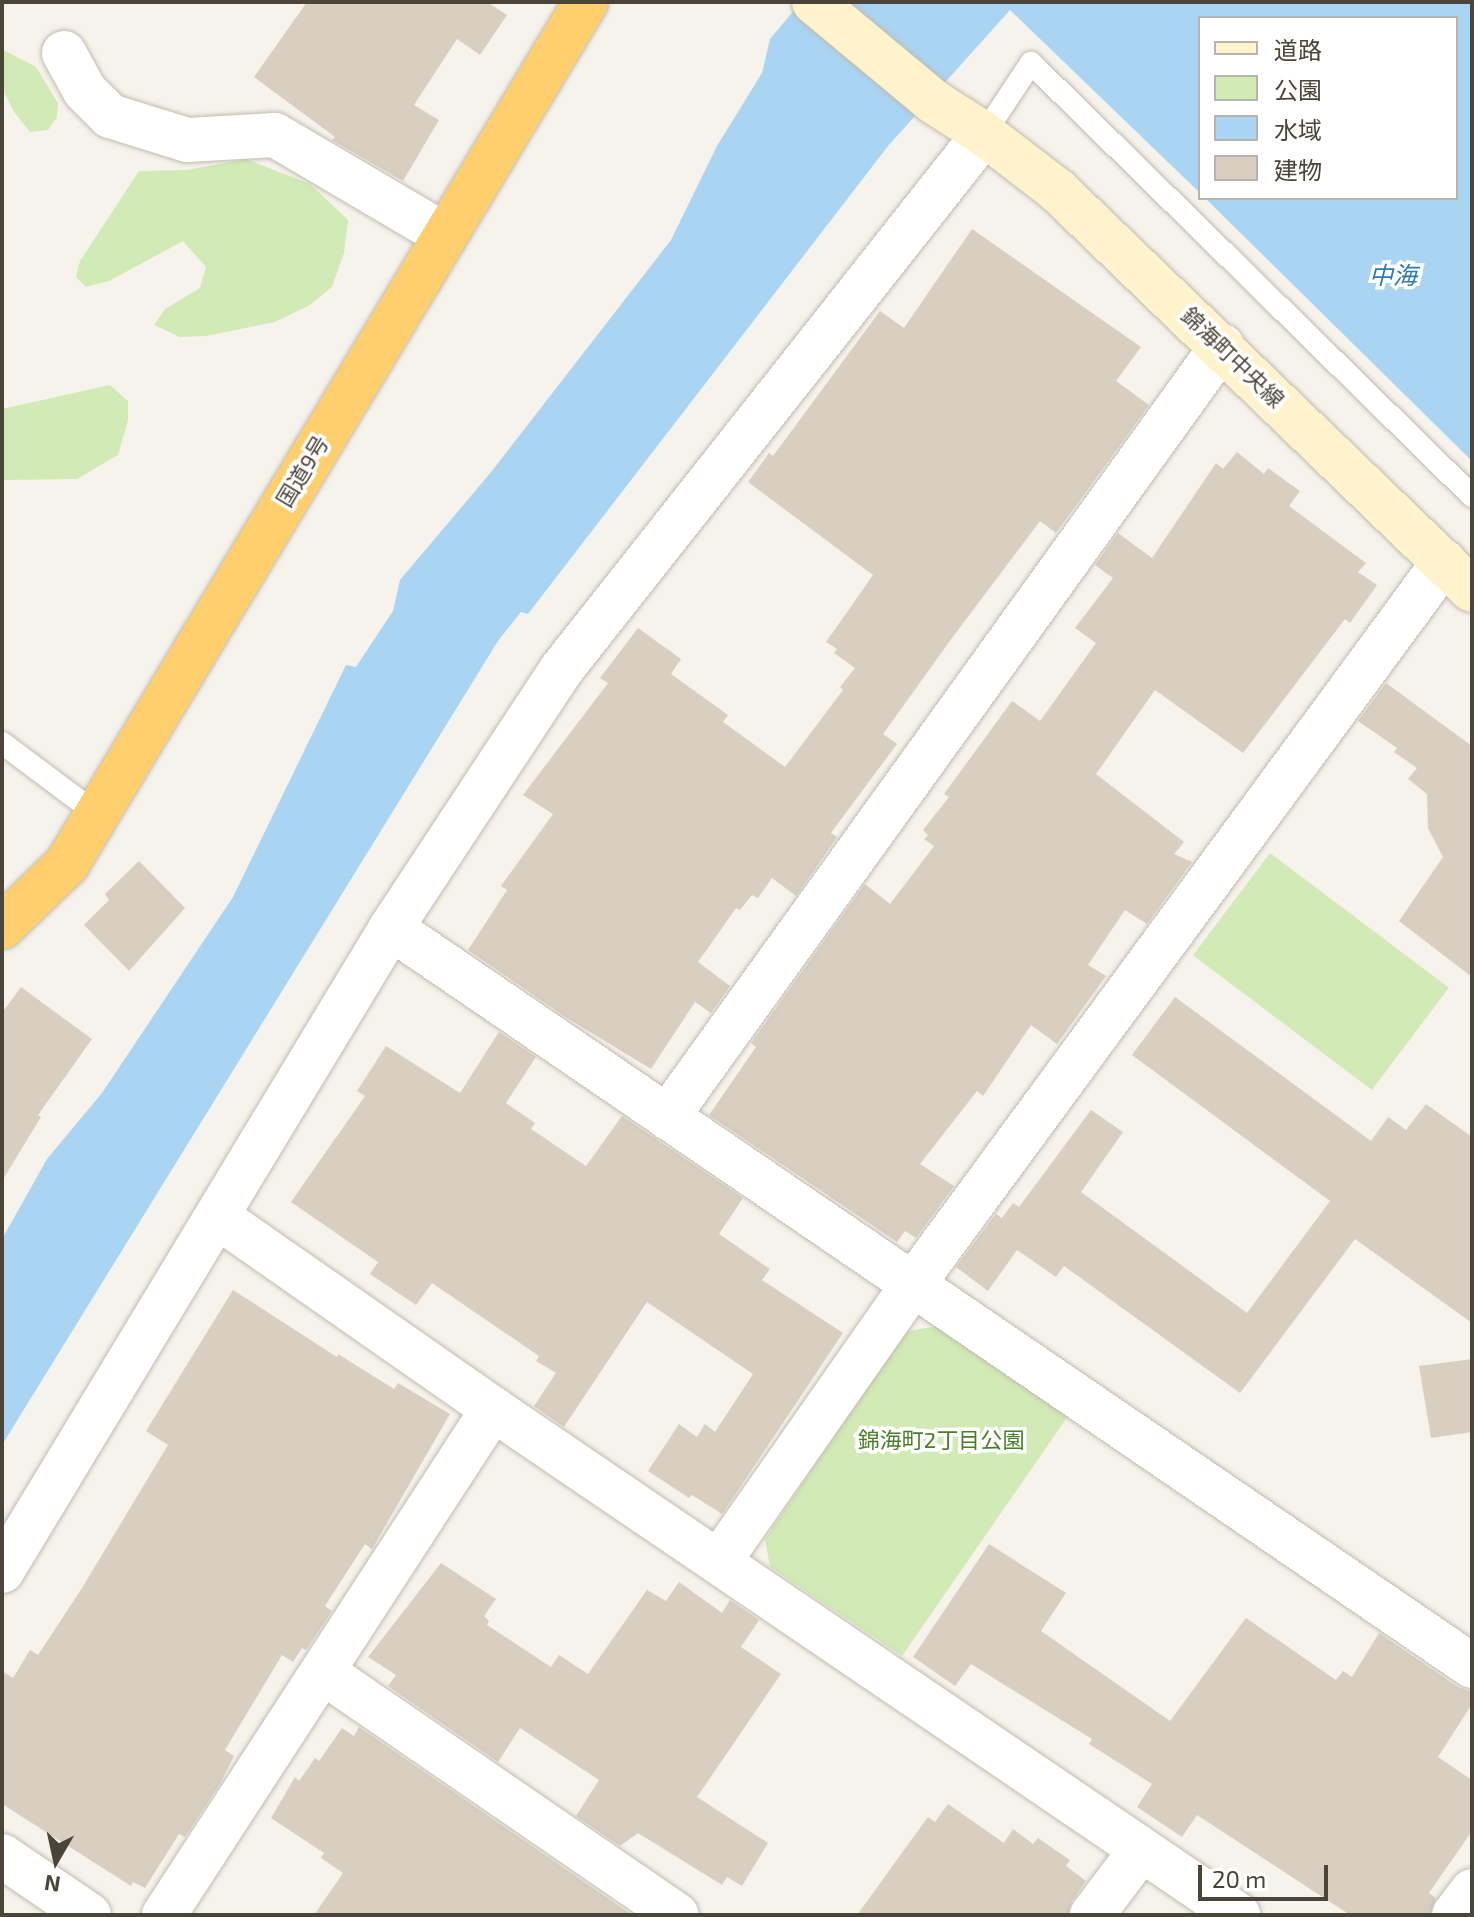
<!DOCTYPE html>
<meta charset="utf-8">
<style>
body{margin:0}
#map{position:relative;width:1474px;height:1917px;overflow:hidden;background:#f6f3ec;font-family:"Exo 2","Noto Sans JP",sans-serif}
div>[style]{position:absolute}
.green>*{inset:0;background:#d2eab5;transform-origin:0 0}
.water>*{inset:0;background:#a9d4f2}
.building>*{inset:0;background:#d8cfc1}
.roads{filter:drop-shadow(0 0 2px #c2bbae) drop-shadow(0 0 2px #c2bbae)}
.lane>*{height:22px;margin:-11px;padding:0 11px;transform-origin:11px;border-radius:11px;background:#fff}
.street>*{height:44px;margin:-22px;padding:0 22px;transform-origin:22px;border-radius:22px;background:#fff}
.secondary>*{height:44px;margin:-22px;padding:0 22px;transform-origin:22px;border-radius:22px;background:#fff3cd}
.highway>*{height:44px;margin:-22px;padding:0 22px;transform-origin:22px;border-radius:22px;background:#ffcf6e}
span{translate:-50% -50%;white-space:nowrap;text-align:center;line-height:1.15;-webkit-text-stroke:7px #fff;paint-order:stroke}
.street-label{font-size:22px;color:#4b4439}
.park-label{font-size:22px;color:#4a7f2a}
.water-label{font-size:24px;color:#2e7ab2;font-style:italic}
.frame{position:absolute;inset:0;border:4px solid #4b4439;pointer-events:none}
.legend{position:absolute;left:1198px;top:16px;width:260px;height:184px;box-sizing:border-box;background:#fff;border:2px solid #b7b4b0;margin:0;padding:10px 14px;list-style:none;font-size:24px;color:#4b4439}
.legend li{display:flex;align-items:center;gap:16px;height:40px}
.legend b{width:40px;border:2px solid #b7b4b0}
.north{position:absolute;left:16px;top:1821px;width:80px;height:80px;-webkit-text-stroke:6px #fff;paint-order:stroke;rotate:189deg;font-size:22px;font-weight:700;line-height:32px;text-align:center;color:#4b4439}
.north::after{content:'';display:block;margin:auto;width:28px;height:36px;background:#4b4439;clip-path:polygon(50% 0,100% 100%,50% 72%,0 100%)}
.scale{position:absolute;left:1198px;top:1865px;width:130px;height:36px;box-sizing:border-box;border:4px solid #4b4439;border-top:0;padding-left:10px;font-size:24px;line-height:28px;white-space:nowrap;color:#4b4439;-webkit-text-stroke:6px #fff;paint-order:stroke}
</style>
<div id="map">
<div class="green">
<i style="clip-path:polygon(2px 49px,36px 67px,58px 103px,57px 117px,48px 130px,30px 132px,14px 112px,2px 88px)"></i>
<i style="clip-path:polygon(246px 159px,310px 184px,348px 220px,344px 253px,332px 287px,310px 305px,275px 322px,206px 336px,180px 337px,154px 325px,165px 309px,200px 288px,206px 267px,183px 241px,109px 281px,86px 287px,76px 277px,80px 261px,139px 171px,187px 170px)"></i>
<i style="clip-path:polygon(110px 385px,128px 401px,128px 420px,118px 455px,77px 479px,2px 480px,2px 409px)"></i>
<i style="left:1270px;top:853px;width:224px;height:128px;rotate:37deg"></i>
<i style="clip-path:polygon(936px 1326px,1068px 1416px,902px 1656px,770px 1567px,765px 1539px,905px 1332px)"></i>
</div>
<div class="water">
<i style="clip-path:polygon(801px 2px,1472px 2px,1472px 461px,1205px 198px,1456px 198px,1456px 18px,1200px 18px,1200px 193px,1010px 10px,888px 146px,528px 614px,521px 612px,498px 641px,2px 1445px,2px 1239px,47px 1159px,102px 1093px,233px 897px,346px 665px,356px 667px,393px 611px,400px 580px,492px 471px,671px 240px,717px 146px,762px 73px,770px 39px)"></i>
</div>
<div class="building">
<i style="clip-path:polygon(307px 2px,487px 2px,507px 15px,480px 55px,457px 39px,414px 105px,439px 120px,403px 181px,332px 140px,335px 137px,254px 77px)"></i>
<i style="clip-path:polygon(972px 229px,1141px 347px,1116px 381px,1149px 405px,1056px 533px,1040px 521px,952px 638px,883px 734px,897px 744px,831px 833px,837px 837px,796px 896px,772px 878px,758px 898px,752px 895px,740px 910px,736px 908px,698px 962px,730px 986px,711px 1013px,695px 1002px,651px 1069px,567px 1018px,468px 950px,507px 890px,501px 886px,553px 814px,523px 795px,608px 683px,600px 678px,638px 628px,681px 659px,671px 674px,728px 715px,723px 722px,785px 767px,843px 690px,840px 687px,855px 668px,834px 653px,837px 649px,826px 642px,873px 575px,748px 482px,769px 453px,773px 456px,880px 311px,904px 328px)"></i>
<i style="clip-path:polygon(1237px 452px,1264px 474px,1268px 468px,1300px 491px,1289px 506px,1366px 563px,1358px 572px,1377px 585px,1350px 623px,1345px 619px,1243px 753px,1155px 690px,1096px 774px,1184px 842px,1174px 854px,1192px 862px,1147px 924px,1125px 910px,1088px 965px,1106px 976px,1057px 1044px,1031px 1025px,983px 1096px,977px 1091px,920px 1164px,954px 1186px,916px 1238px,905px 1231px,897px 1242px,709px 1115px,756px 1047px,751px 1043px,865px 884px,890px 904px,934px 846px,924px 839px,928px 835px,923px 830px,949px 797px,944px 794px,1012px 701px,1040px 721px,1096px 643px,1075px 628px,1113px 578px,1095px 565px,1118px 533px,1152px 558px,1216px 463px,1223px 469px)"></i>
<i style="clip-path:polygon(1386px 683px,1472px 746px,1472px 977px,1399px 921px,1443px 857px,1428px 828px,1427px 794px,1408px 779px,1417px 768px,1394px 752px,1397px 748px,1358px 721px)"></i>
<i style="clip-path:polygon(139px 861px,185px 908px,129px 971px,84px 925px,109px 900px,105px 894px)"></i>
<i style="clip-path:polygon(21px 987px,92px 1039px,38px 1115px,41px 1117px,2px 1181px,2px 1013px)"></i>
<i style="clip-path:polygon(1175px 997px,1371px 1141px,1388px 1117px,1406px 1130px,1426px 1104px,1472px 1137px,1472px 1323px,1355px 1239px,1240px 1393px,1064px 1266px,1056px 1277px,1017px 1250px,988px 1291px,956px 1267px,996px 1214px,1002px 1218px,1013px 1203px,1019px 1207px,1091px 1110px,1123px 1132px,1081px 1192px,1247px 1313px,1330px 1201px,1132px 1055px)"></i>
<i style="clip-path:polygon(499px 1032px,536px 1057px,506px 1103px,535px 1123px,531px 1129px,586px 1166px,622px 1116px,743px 1198px,719px 1234px,770px 1269px,762px 1280px,843px 1333px,722px 1514px,692px 1495px,689px 1498px,648px 1471px,679px 1424px,697px 1437px,705px 1424px,715px 1432px,753px 1374px,647px 1302px,564px 1427px,534px 1406px,556px 1373px,536px 1361px,539px 1356px,432px 1283px,416px 1305px,370px 1274px,378px 1262px,291px 1202px,365px 1096px,357px 1091px,386px 1046px,460px 1093px)"></i>
<i style="clip-path:polygon(233px 1290px,337px 1357px,338px 1354px,394px 1389px,398px 1383px,450px 1414px,372px 1549px,365px 1544px,325px 1606px,332px 1611px,306px 1650px,302px 1648px,293px 1662px,282px 1655px,225px 1750px,234px 1756px,221px 1782px,185px 1837px,179px 1834px,145px 1888px,133px 1882px,131px 1886px,2px 1804px,2px 1671px,13px 1678px,30px 1650px,38px 1655px,82px 1588px,168px 1445px,146px 1431px)"></i>
<i style="clip-path:polygon(1472px 1359px,1472px 1432px,1431px 1438px,1419px 1366px)"></i>
<i style="clip-path:polygon(989px 1544px,1066px 1593px,1041px 1631px,1170px 1721px,1246px 1618px,1336px 1680px,1343px 1671px,1352px 1677px,1379px 1633px,1458px 1687px,1472px 1692px,1472px 1704px,1438px 1757px,1472px 1780px,1472px 1831px,1429px 1893px,1436px 1898px,1430px 1915px,1350px 1915px,1197px 1815px,1182px 1837px,1137px 1807px,1152px 1784px,1089px 1744px,1092px 1739px,971px 1664px,955px 1686px,913px 1657px)"></i>
<i style="clip-path:polygon(441px 1563px,496px 1599px,484px 1616px,489px 1621px,487px 1625px,551px 1667px,559px 1655px,588px 1674px,647px 1590px,666px 1601px,679px 1582px,722px 1613px,730px 1600px,759px 1620px,741px 1647px,781px 1674px,697px 1797px,768px 1843px,742px 1886px,727px 1877px,722px 1885px,638px 1833px,620px 1846px,576px 1816px,599px 1780px,520px 1728px,498px 1762px,388px 1686px,396px 1675px,368px 1657px)"></i>
<i style="clip-path:polygon(359px 1727px,632px 1915px,314px 1915px,343px 1873px,321px 1858px,324px 1853px,271px 1818px,295px 1777px,299px 1781px,315px 1758px,319px 1761px,342px 1728px,354px 1736px)"></i>
<i style="clip-path:polygon(948px 1804px,1004px 1843px,1013px 1829px,1033px 1844px,1038px 1838px,1070px 1860px,1066px 1866px,1086px 1881px,1072px 1901px,1068px 1915px,857px 1915px,928px 1817px,935px 1822px)"></i>
</div>
<div class="roads">
<div class="lane">
<i style="left:984px;top:134px;width:85px;rotate:-56.5deg"></i>
<i style="left:1031px;top:63px;width:618px;rotate:44.48deg"></i>
<i style="left:2px;top:743px;width:119px;rotate:36.8deg"></i>
</div>
<div class="street">
<i style="left:64px;top:53px;width:43px;rotate:61.1deg"></i>
<i style="left:85px;top:91px;width:35px;rotate:45deg"></i>
<i style="left:110px;top:116px;width:81px;rotate:17.3deg"></i>
<i style="left:187px;top:140px;width:88px;rotate:-3.3deg"></i>
<i style="left:275px;top:135px;width:195px;rotate:30.5deg"></i>
<i style="left:391px;top:928px;width:1309px;rotate:34.32deg"></i>
<i style="left:667px;top:1117px;width:950px;rotate:-54.25deg"></i>
<i style="left:218px;top:1217px;width:335px;rotate:34.9deg"></i>
<i style="left:493px;top:1409px;width:901px;rotate:34.18deg"></i>
<i style="left:720px;top:1560px;width:333px;rotate:-55deg"></i>
<i style="left:911px;top:1287px;width:900px;rotate:-53.68deg"></i>
<i style="left:2px;top:1571px;width:752px;rotate:-58.83deg"></i>
<i style="left:391px;top:928px;width:309px;rotate:-56.6deg"></i>
<i style="left:561px;top:670px;width:683px;rotate:-51.72deg"></i>
<i style="left:323px;top:1672px;width:429px;rotate:34.5deg"></i>
<i style="left:2px;top:1856px;width:105px;rotate:34.1deg"></i>
<i style="left:164px;top:1915px;width:604px;rotate:-56.97deg"></i>
<i style="left:1092px;top:1915px;width:81px;rotate:-53deg"></i>
<i style="left:1454px;top:1915px;width:30px;rotate:-53deg"></i>
</div>
<div class="secondary">
<i style="left:814px;top:2px;width:156px;rotate:39.8deg"></i>
<i style="left:934px;top:102px;width:59px;rotate:32.6deg"></i>
<i style="left:984px;top:134px;width:92px;rotate:37.5deg"></i>
<i style="left:1057px;top:190px;width:576px;rotate:43.95deg"></i>
</div>
<div class="highway">
<i style="left:2px;top:927px;width:91px;rotate:-44.1deg"></i>
<i style="left:67px;top:864px;width:1006px;rotate:-58.95deg"></i>
</div>
</div>
<div class="street-label">
<span style="left:1233px;top:357px;rotate:44deg">錦海町中央線</span>
<span style="left:302px;top:471px;rotate:-59deg">国道9号</span>
</div>
<div class="park-label">
<span style="left:941px;top:1440px">錦海町2丁目公園</span>
</div>
<div class="water-label">
<span style="left:1393px;top:275px">中海</span>
</div>
<div class="frame"></div>
<ul class="legend">
<li><b style="height:10px;background:#fff3cd"></b>道路</li>
<li><b style="height:22px;background:#d2eab5"></b>公園</li>
<li><b style="height:22px;background:#a9d4f2"></b>水域</li>
<li><b style="height:22px;background:#d8cfc1"></b>建物</li>
</ul>
<div class="north">N</div>
<div class="scale">20 m</div>
</div>
